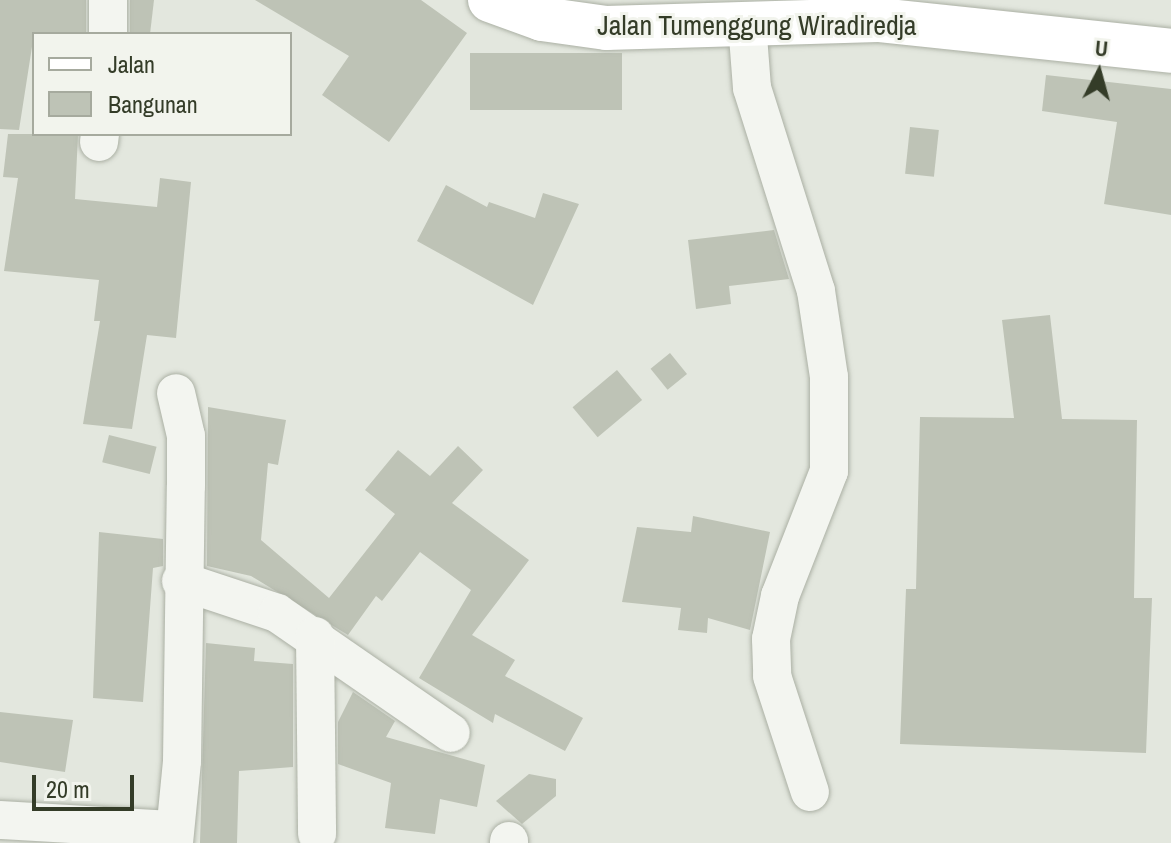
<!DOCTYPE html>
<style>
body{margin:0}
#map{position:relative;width:1171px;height:843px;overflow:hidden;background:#e3e7de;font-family:"Archivo Narrow",sans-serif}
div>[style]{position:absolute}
.building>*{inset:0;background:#bec3b6;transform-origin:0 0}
.roads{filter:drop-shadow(0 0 2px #abb0a4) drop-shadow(0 0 2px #abb0a4)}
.street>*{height:38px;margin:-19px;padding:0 19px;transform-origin:19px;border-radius:19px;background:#f3f5f0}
.secondary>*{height:44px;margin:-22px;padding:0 22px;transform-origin:22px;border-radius:22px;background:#fff}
span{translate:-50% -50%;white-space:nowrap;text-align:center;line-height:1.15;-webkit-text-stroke:6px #f2f4ed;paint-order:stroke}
.street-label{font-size:28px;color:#343c28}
.legend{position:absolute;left:32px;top:32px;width:260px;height:104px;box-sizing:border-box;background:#f2f4ed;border:2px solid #a6aa9e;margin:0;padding:10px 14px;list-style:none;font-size:24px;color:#343c28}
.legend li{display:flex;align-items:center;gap:16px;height:40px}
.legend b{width:40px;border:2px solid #a6aa9e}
.north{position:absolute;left:1059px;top:32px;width:80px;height:80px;-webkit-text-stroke:6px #f2f4ed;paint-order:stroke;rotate:6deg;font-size:22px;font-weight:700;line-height:32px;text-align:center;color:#343c28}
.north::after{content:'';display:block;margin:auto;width:28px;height:36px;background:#343c28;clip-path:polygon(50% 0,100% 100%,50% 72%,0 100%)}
.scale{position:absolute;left:32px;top:775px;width:102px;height:36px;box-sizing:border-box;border:4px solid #343c28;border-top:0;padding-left:10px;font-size:24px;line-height:28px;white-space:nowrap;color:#343c28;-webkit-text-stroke:6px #f2f4ed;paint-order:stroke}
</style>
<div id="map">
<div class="building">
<i style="clip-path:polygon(0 0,86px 0,86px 34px,34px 34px,19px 130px,0 129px)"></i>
<i style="clip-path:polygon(130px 0,154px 0,150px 34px,130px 34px)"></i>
<i style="clip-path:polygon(255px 0,421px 0,467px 33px,389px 142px,322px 95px,349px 56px)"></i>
<i style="left:470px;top:53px;width:152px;height:57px"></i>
<i style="clip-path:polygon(1046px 75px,1171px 89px,1171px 215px,1104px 204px,1117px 122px,1042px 111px)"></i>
<i style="left:910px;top:127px;width:29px;height:47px;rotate:6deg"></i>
<i style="clip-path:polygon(8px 134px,78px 134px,75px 199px,157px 207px,160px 178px,191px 182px,176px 338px,147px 335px,132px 429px,83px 424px,100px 321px,94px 321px,99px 280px,4px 271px,18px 178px,3px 177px)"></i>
<i style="clip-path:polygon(446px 185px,487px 207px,489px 202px,535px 218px,543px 193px,579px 204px,533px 305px,417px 241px)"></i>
<i style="clip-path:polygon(774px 230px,789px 279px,729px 286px,731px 304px,696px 309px,688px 240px)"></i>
<i style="clip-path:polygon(1050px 315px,1062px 419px,1137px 420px,1134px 598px,1152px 598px,1146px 753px,900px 744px,906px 589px,916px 589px,920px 417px,1014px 418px,1002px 320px)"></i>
<i style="left:670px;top:353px;width:27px;height:25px;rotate:51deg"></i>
<i style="left:617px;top:370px;width:39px;height:58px;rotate:50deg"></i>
<i style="clip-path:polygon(208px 407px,286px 420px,278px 465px,268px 463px,261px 540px,329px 598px,395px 514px,365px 490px,398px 450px,430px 476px,458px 446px,483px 470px,452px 503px,529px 560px,472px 635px,515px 660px,505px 676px,583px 718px,565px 751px,495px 714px,493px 723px,419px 678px,471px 590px,420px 552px,382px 601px,376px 596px,348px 635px,251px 576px,207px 566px)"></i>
<i style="left:109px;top:435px;width:49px;height:28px;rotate:14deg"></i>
<i style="clip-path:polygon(693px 516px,770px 532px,750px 630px,708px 618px,707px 633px,678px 630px,681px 608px,622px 602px,637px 527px,691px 532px)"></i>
<i style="clip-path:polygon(99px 532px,163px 539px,163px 566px,153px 568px,143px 702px,93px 698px)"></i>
<i style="clip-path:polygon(206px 643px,255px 648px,254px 661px,293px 664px,293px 767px,239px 771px,237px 843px,200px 843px)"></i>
<i style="clip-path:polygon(353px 692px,395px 721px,386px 737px,485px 765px,477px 807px,440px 799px,435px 834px,385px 828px,391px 783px,338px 764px,338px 722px)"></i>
<i style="clip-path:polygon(0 712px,73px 720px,65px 772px,0 762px)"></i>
<i style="clip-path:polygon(529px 774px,556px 779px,556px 796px,522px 824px,496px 801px)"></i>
</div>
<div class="roads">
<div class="street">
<i style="left:747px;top:23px;width:65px;rotate:85.6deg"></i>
<i style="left:752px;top:88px;width:213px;rotate:72.5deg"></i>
<i style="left:816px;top:291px;width:87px;rotate:81.4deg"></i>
<i style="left:829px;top:377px;width:94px;rotate:90deg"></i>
<i style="left:829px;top:471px;width:134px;rotate:111.4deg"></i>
<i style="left:780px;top:596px;width:44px;rotate:101.8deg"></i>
<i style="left:771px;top:639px;width:37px;rotate:88deg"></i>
<i style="left:772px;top:676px;width:122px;rotate:71.9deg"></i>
<i style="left:108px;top:34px;width:34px;rotate:-90deg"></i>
<i style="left:99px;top:142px;width:8px;rotate:-83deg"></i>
<i style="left:181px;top:581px;width:101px;rotate:18.4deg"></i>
<i style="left:277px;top:613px;width:211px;rotate:34.6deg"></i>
<i style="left:315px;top:636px;width:198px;rotate:89.4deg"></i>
<i style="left:0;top:820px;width:174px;rotate:3.3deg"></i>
<i style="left:509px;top:841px;width:2px;rotate:90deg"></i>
<i style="left:174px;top:843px;width:82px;rotate:-84.4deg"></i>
<i style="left:182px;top:761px;width:275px;rotate:-89.2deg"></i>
<i style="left:186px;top:486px;width:50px;rotate:-90deg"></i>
<i style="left:186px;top:436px;width:44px;rotate:-103.1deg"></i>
</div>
<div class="secondary">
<i style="left:490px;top:0;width:55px;rotate:20.1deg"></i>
<i style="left:542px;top:19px;width:65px;rotate:8deg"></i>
<i style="left:606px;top:28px;width:272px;rotate:-1.7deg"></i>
<i style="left:878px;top:20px;width:295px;rotate:6deg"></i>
</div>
</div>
<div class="street-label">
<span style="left:757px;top:25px">Jalan Tumenggung Wiradiredja</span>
</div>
<ul class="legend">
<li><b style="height:10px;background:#fff"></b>Jalan</li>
<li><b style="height:22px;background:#bec3b6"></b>Bangunan</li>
</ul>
<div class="north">U</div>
<div class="scale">20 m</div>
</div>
